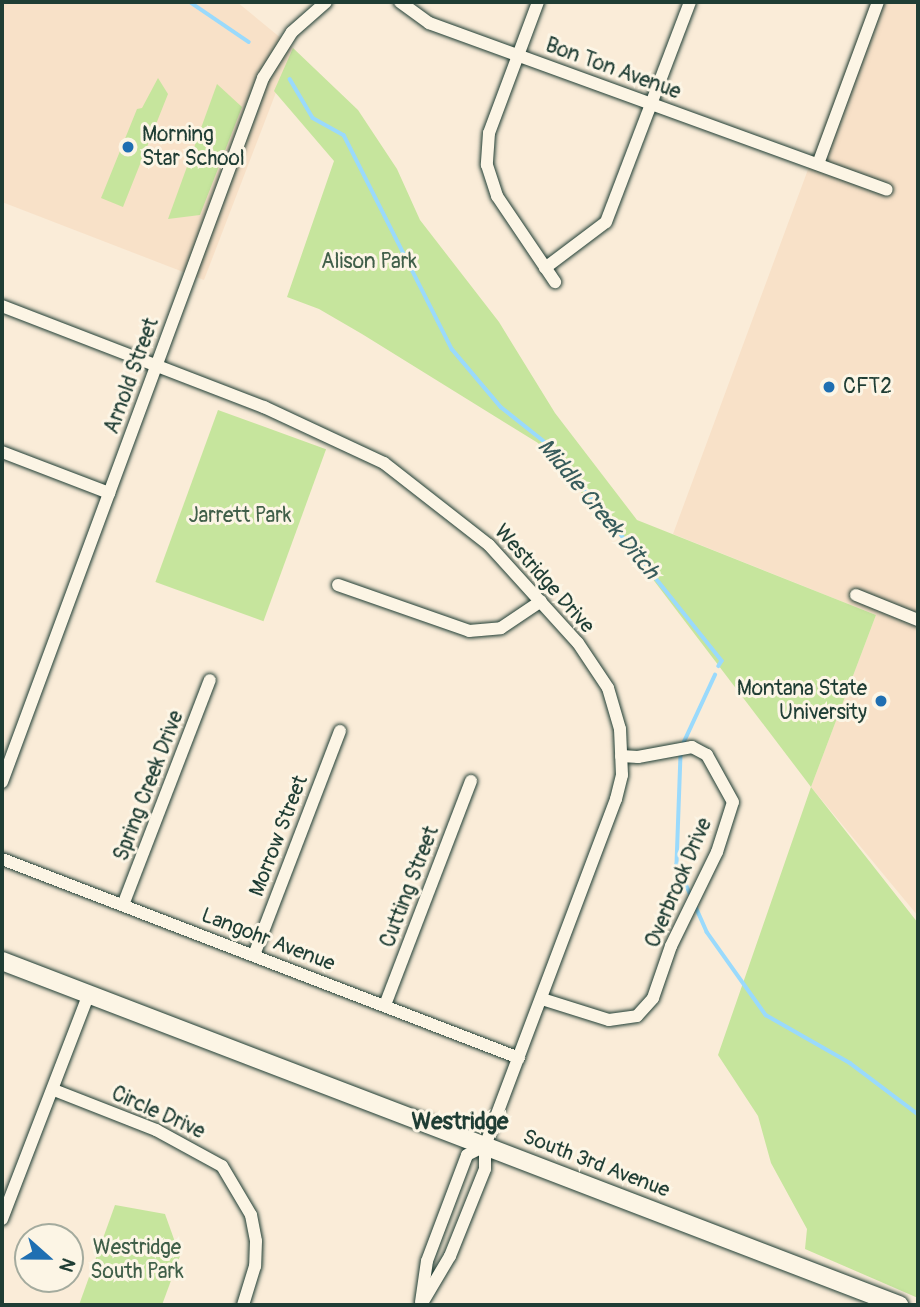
<!DOCTYPE html>
<style>
body{margin:0}
#map{position:relative;width:920px;height:1307px;overflow:hidden;background:#faecd8;font-family:Pangolin,sans-serif}
div>[style]{position:absolute}
.built>*{inset:0;background:#f8e1c8}
.green>*{inset:0;background:#c6e59d;transform-origin:0 0}
.stream>*{height:3.5px;margin:-1.75px;padding:0 1.75px;transform-origin:1.75px;border-radius:1.75px;background:#9adafc}
.roads{filter:drop-shadow(0 0 2px #1f3d34) drop-shadow(0 0 2px #1f3d34)}
.street>*{height:12px;margin:-6px;padding:0 6px;transform-origin:6px;border-radius:6px;background:#fcf5e5}
.secondary>*{height:18px;margin:-9px;padding:0 9px;transform-origin:9px;border-radius:9px;background:#fcf5e5}
.dots>*{width:19px;height:19px;translate:-50% -50%;box-sizing:border-box;border:4px solid #fcf5e5;border-radius:50%}
span{translate:-50% -50%;white-space:nowrap;text-align:center;line-height:1.15;-webkit-text-stroke:6px #fcf5e5;paint-order:stroke}
.street-label{font-size:21px;color:#1f3d34}
.poi-label{font-size:21px;color:#1f3d34}
.left{translate:0 -50%;text-align:left}
.right{translate:-100% -50%;text-align:right}
.park-label{font-size:21px;color:#405f49}
.water-label{font-size:23px;color:#385c5c;font-style:italic}
.neighbourhood-label{font-size:23px;color:#1f3d34;font-weight:700}
.frame{position:absolute;inset:0;border:4px solid #1f3d34;pointer-events:none}
.north{position:absolute;left:14px;top:1223px;width:70px;height:70px;box-sizing:border-box;background:#fcf5e5;border:2px solid #a4ab9e;border-radius:50%;rotate:111deg;font-size:19px;font-weight:700;line-height:28px;text-align:center;color:#1f3d34}
.north::after{content:'';display:block;margin:auto;width:24px;height:32px;background:#1f6fb2;clip-path:polygon(50% 0,100% 100%,50% 72%,0 100%)}
</style>
<div id="map">
<div class="built">
<i style="clip-path:polygon(2px 2px,237px 2px,293px 48px,204px 280px,2px 202px)"></i>
<i style="clip-path:polygon(870px 2px,918px 2px,918px 916px,811px 787px,876px 615px,673px 534px)"></i>
</div>
<div class="green">
<i style="clip-path:polygon(293px 48px,358px 110px,397px 169px,420px 220px,499px 322px,555px 413px,637px 520px,876px 615px,811px 787px,918px 923px,918px 1298px,805px 1249px,807px 1229px,771px 1163px,758px 1116px,718px 1055px,811px 787px,623px 540px,538px 443px,362px 334px,319px 309px,287px 297px,334px 161px,274px 91px)"></i>
<i style="clip-path:polygon(158px 78px,168px 94px,123px 207px,101px 198px,137px 109px,142px 108px)"></i>
<i style="clip-path:polygon(217px 84px,242px 107px,200px 215px,168px 219px)"></i>
<i style="left:218px;top:410px;width:115px;height:183px;rotate:20deg"></i>
<i style="clip-path:polygon(115px 1205px,165px 1214px,180px 1256px,162px 1305px,79px 1305px)"></i>
</div>
<div class="stream">
<i style="left:190px;top:2px;width:71px;rotate:34.1deg"></i>
<i style="left:290px;top:79px;width:45px;rotate:59.5deg"></i>
<i style="left:313px;top:118px;width:35px;rotate:29deg"></i>
<i style="left:344px;top:135px;width:240px;rotate:63.2deg"></i>
<i style="left:452px;top:349px;width:76px;rotate:49.8deg"></i>
<i style="left:501px;top:407px;width:63px;rotate:38.5deg"></i>
<i style="left:550px;top:446px;width:275px;rotate:51.3deg"></i>
<i style="left:722px;top:661px;width:6px;rotate:121deg"></i>
<i style="left:683px;top:744px;width:76px;rotate:-65.1deg"></i>
<i style="left:681px;top:755px;width:109px;rotate:92.1deg"></i>
<i style="left:677px;top:864px;width:35px;rotate:66deg"></i>
<i style="left:696px;top:907px;width:27px;rotate:66deg"></i>
<i style="left:707px;top:932px;width:102px;rotate:54.6deg"></i>
<i style="left:766px;top:1015px;width:97px;rotate:29.7deg"></i>
<i style="left:850px;top:1063px;width:85px;rotate:36.9deg"></i>
</div>
<div class="roads">
<div class="street">
<i style="left:400px;top:2px;width:36px;rotate:36deg"></i>
<i style="left:429px;top:23px;width:487px;rotate:20deg"></i>
<i style="left:538px;top:2px;width:140px;rotate:110.5deg"></i>
<i style="left:489px;top:133px;width:32px;rotate:94deg"></i>
<i style="left:487px;top:165px;width:33px;rotate:72deg"></i>
<i style="left:497px;top:196px;width:104px;rotate:56deg"></i>
<i style="left:818px;top:164px;width:173px;rotate:-69.7deg"></i>
<i style="left:545px;top:268px;width:76px;rotate:-37deg"></i>
<i style="left:606px;top:222px;width:235px;rotate:-69.1deg"></i>
<i style="left:2px;top:306px;width:281px;rotate:21.1deg"></i>
<i style="left:264px;top:407px;width:132px;rotate:25deg"></i>
<i style="left:384px;top:463px;width:133px;rotate:38deg"></i>
<i style="left:489px;top:545px;width:132px;rotate:47.8deg"></i>
<i style="left:578px;top:643px;width:54px;rotate:56.3deg"></i>
<i style="left:608px;top:688px;width:43px;rotate:73.7deg"></i>
<i style="left:620px;top:729px;width:46px;rotate:87.5deg"></i>
<i style="left:622px;top:775px;width:25px;rotate:104deg"></i>
<i style="left:616px;top:799px;width:371px;rotate:110.7deg"></i>
<i style="left:485px;top:1146px;width:23px;rotate:90deg"></i>
<i style="left:485px;top:1169px;width:94px;rotate:111.9deg"></i>
<i style="left:450px;top:1256px;width:57px;rotate:120.6deg"></i>
<i style="left:2px;top:452px;width:115px;rotate:21deg"></i>
<i style="left:338px;top:585px;width:139px;rotate:19.3deg"></i>
<i style="left:469px;top:631px;width:32px;rotate:-5deg"></i>
<i style="left:501px;top:628px;width:48px;rotate:-34deg"></i>
<i style="left:856px;top:595px;width:67px;rotate:22deg"></i>
<i style="left:2px;top:782px;width:751px;rotate:-69.66deg"></i>
<i style="left:263px;top:78px;width:54px;rotate:-57.8deg"></i>
<i style="left:292px;top:32px;width:45px;rotate:-41.4deg"></i>
<i style="left:2px;top:859px;width:554px;rotate:21.05deg"></i>
<i style="left:123px;top:905px;width:241px;rotate:-68.9deg"></i>
<i style="left:254px;top:955px;width:240px;rotate:-69deg"></i>
<i style="left:542px;top:999px;width:70px;rotate:17.4deg"></i>
<i style="left:609px;top:1020px;width:28px;rotate:-8deg"></i>
<i style="left:637px;top:1016px;width:24px;rotate:-48deg"></i>
<i style="left:653px;top:998px;width:55px;rotate:-70.9deg"></i>
<i style="left:671px;top:946px;width:105px;rotate:-63.9deg"></i>
<i style="left:717px;top:852px;width:52px;rotate:-72.3deg"></i>
<i style="left:733px;top:802px;width:54px;rotate:-119deg"></i>
<i style="left:707px;top:755px;width:17px;rotate:-152deg"></i>
<i style="left:692px;top:747px;width:55px;rotate:169.5deg"></i>
<i style="left:638px;top:757px;width:17px;rotate:-177deg"></i>
<i style="left:385px;top:1005px;width:240px;rotate:-69deg"></i>
<i style="left:54px;top:1090px;width:110px;rotate:21.4deg"></i>
<i style="left:156px;top:1130px;width:75px;rotate:28.6deg"></i>
<i style="left:222px;top:1166px;width:57px;rotate:59.4deg"></i>
<i style="left:251px;top:1215px;width:26px;rotate:79deg"></i>
<i style="left:256px;top:1241px;width:25px;rotate:92deg"></i>
<i style="left:255px;top:1266px;width:41px;rotate:107.1deg"></i>
<i style="left:2px;top:1219px;width:241px;rotate:-68.9deg"></i>
<i style="left:421px;top:1302px;width:41px;rotate:-81.7deg"></i>
<i style="left:427px;top:1261px;width:113px;rotate:-69.3deg"></i>
<i style="left:467px;top:1155px;width:20px;rotate:-27deg"></i>
</div>
<div class="secondary">
<i style="left:2px;top:961px;width:961px;rotate:20.98deg"></i>
</div>
</div>
<div class="dots">
<i style="left:128px;top:147px;background:#1f6fb2"></i>
<i style="left:829px;top:387px;background:#1f6fb2"></i>
<i style="left:881px;top:701px;background:#1f6fb2"></i>
</div>
<div class="street-label">
<span style="left:613px;top:69px;rotate:20deg">Bon Ton Avenue</span>
<span style="left:132px;top:376px;rotate:-70deg">Arnold Street</span>
<span style="left:544px;top:579px;rotate:48deg">Westridge Drive</span>
<span style="left:149px;top:786px;rotate:-69deg">Spring Creek Drive</span>
<span style="left:279px;top:836px;rotate:-69deg">Morrow Street</span>
<span style="left:679px;top:883px;rotate:-67deg">Overbrook Drive</span>
<span style="left:410px;top:887px;rotate:-69deg">Cutting Street</span>
<span style="left:268px;top:940px;rotate:21deg">Langohr Avenue</span>
<span style="left:158px;top:1113px;rotate:24deg">Circle Drive</span>
<span style="left:596px;top:1164px;rotate:21deg">South 3rd Avenue</span>
</div>
<div class="poi-label">
<span class="left" style="left:142px;top:147px">Morning<br>Star School</span>
<span class="left" style="left:843px;top:387px">CFT2</span>
<span class="right" style="left:867px;top:701px">Montana State<br>University</span>
</div>
<div class="park-label">
<span style="left:369px;top:262px">Alison Park</span>
<span style="left:240px;top:516px">Jarrett Park</span>
<span style="left:137px;top:1260px">Westridge<br>South Park</span>
</div>
<div class="water-label">
<span style="left:598px;top:509px;rotate:50deg">Middle Creek Ditch</span>
</div>
<div class="neighbourhood-label">
<span style="left:460px;top:1122px">Westridge</span>
</div>
<div class="frame"></div>
<div class="north">N</div>
</div>
